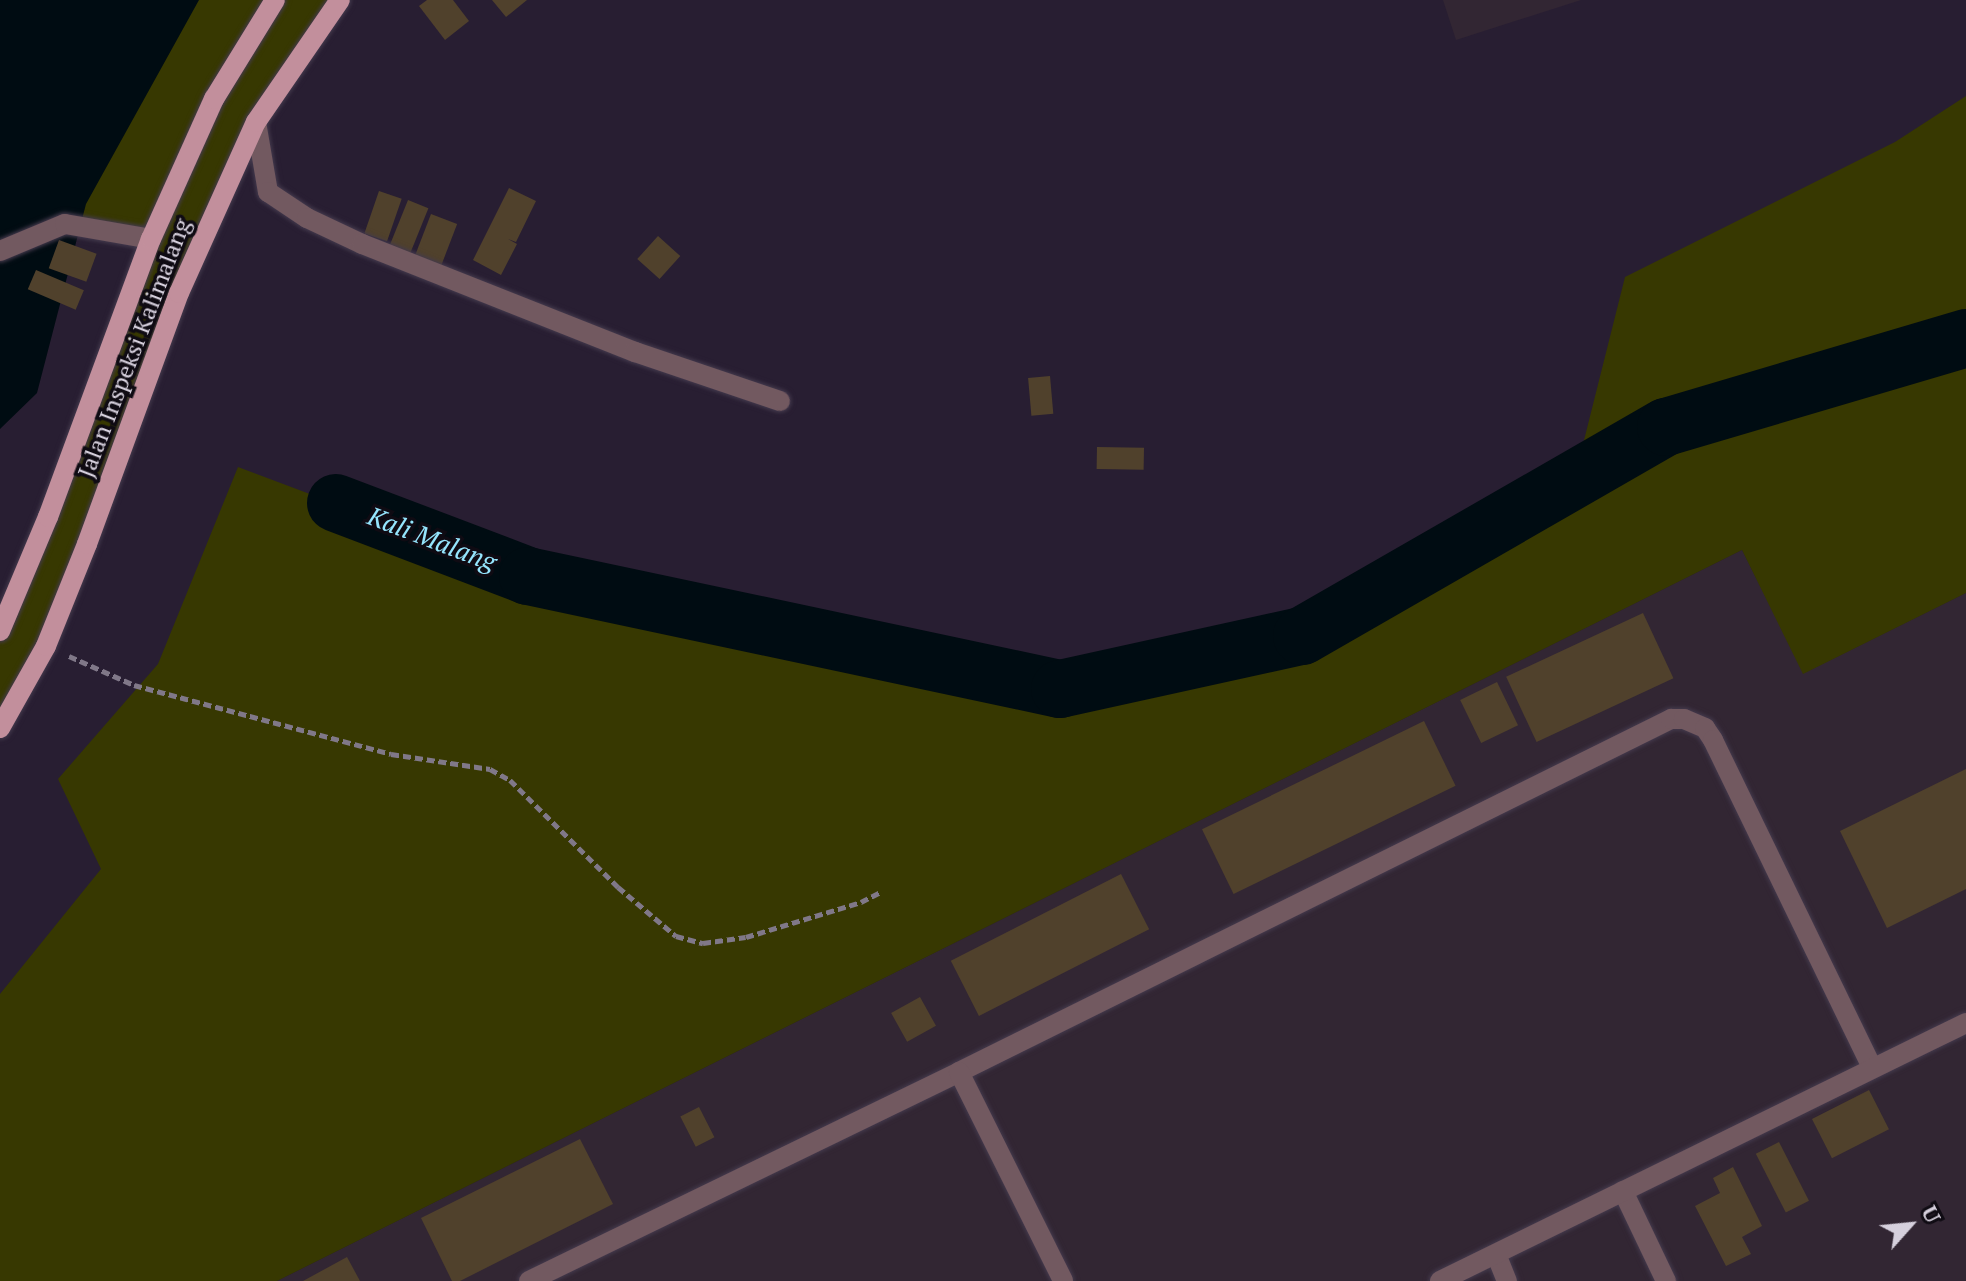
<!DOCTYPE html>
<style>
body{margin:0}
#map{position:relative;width:1966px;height:1281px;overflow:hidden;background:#281e32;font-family:"PT Serif",serif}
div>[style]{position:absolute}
.industrial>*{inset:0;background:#322633}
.green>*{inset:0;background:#373801}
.water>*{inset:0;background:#000c12}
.river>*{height:58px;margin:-29px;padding:0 29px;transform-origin:29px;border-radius:29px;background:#000c12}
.building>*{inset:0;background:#50412c;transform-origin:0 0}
.path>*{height:5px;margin-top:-2.5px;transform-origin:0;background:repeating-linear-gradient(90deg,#807888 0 8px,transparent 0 12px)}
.roads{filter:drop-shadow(0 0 2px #443a4d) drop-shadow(0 0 2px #443a4d)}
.minor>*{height:20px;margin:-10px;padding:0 10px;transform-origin:10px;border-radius:10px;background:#725960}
.major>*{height:20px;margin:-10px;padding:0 10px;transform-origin:10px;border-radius:10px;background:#c28f9c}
span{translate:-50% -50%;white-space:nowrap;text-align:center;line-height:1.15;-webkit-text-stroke:7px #0f0b13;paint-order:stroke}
.street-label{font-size:24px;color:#d6d0dd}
.water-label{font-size:26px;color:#95e5fd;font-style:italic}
.north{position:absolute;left:1870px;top:1185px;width:80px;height:80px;-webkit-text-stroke:6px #0f0b13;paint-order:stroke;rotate:63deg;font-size:22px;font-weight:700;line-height:32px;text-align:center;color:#d6d0dd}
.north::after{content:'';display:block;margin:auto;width:28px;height:36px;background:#d6d0dd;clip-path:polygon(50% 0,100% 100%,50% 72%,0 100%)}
</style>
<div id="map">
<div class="industrial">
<i style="clip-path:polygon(1443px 0,1581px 0,1456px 40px)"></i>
<i style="clip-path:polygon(1742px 550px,1804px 673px,1966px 593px,1966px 1281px,277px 1281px)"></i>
</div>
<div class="green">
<i style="clip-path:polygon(198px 0,345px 0,256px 122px,87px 544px,0 728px,0 631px,151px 240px,72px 225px)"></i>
<i style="clip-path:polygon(1966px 96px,1966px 593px,1803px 674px,1742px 550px,277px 1281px,0 1281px,0 994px,101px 869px,58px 779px,158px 664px,238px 467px,528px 576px,1060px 689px,1302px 636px,1574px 480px,1625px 277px,1895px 142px)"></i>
</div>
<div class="water">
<i style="clip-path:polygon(0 0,199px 0,86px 204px,37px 393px,0 429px)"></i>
</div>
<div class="river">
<i style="left:336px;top:503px;width:205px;rotate:20.8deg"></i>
<i style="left:528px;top:576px;width:544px;rotate:11.99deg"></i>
<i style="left:1060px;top:689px;width:248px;rotate:-12.4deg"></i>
<i style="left:1302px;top:636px;width:420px;rotate:-29.9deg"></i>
<i style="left:1666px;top:427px;width:313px;rotate:-16.5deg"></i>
</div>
<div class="building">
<i style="clip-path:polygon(427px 0,453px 0,469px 21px,445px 40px,419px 6px)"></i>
<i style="clip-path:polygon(492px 0,527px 0,506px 17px)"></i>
<i style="clip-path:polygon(509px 188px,536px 201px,516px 242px,508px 239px,517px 244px,501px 275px,473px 260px)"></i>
<i style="left:379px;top:191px;width:24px;height:45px;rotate:19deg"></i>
<i style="left:408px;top:200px;width:22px;height:53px;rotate:22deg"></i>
<i style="left:431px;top:214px;width:28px;height:46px;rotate:21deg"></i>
<i style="left:658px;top:236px;width:30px;height:31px;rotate:42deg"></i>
<i style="left:59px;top:240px;width:40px;height:30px;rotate:20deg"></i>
<i style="left:36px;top:270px;width:52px;height:21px;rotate:23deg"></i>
<i style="left:1050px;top:376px;width:38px;height:22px;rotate:85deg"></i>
<i style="left:1097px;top:447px;width:47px;height:22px;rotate:1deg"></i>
<i style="left:1643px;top:613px;width:72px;height:151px;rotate:65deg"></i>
<i style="left:1497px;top:682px;width:48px;height:41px;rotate:64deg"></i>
<i style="left:1424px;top:721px;width:72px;height:247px;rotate:64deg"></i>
<i style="clip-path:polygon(1966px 769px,1966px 889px,1887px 928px,1840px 831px)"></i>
<i style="left:1121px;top:874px;width:62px;height:191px;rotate:63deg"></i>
<i style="left:920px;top:997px;width:33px;height:33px;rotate:61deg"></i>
<i style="left:1869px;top:1090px;width:44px;height:64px;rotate:63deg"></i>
<i style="left:699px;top:1107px;width:34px;height:21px;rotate:63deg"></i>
<i style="clip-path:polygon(580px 1139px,613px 1204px,460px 1281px,452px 1281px,421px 1218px)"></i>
<i style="left:1779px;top:1142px;width:66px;height:26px;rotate:63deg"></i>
<i style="clip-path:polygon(1733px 1167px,1762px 1226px,1742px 1237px,1751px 1254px,1726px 1266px,1695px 1206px,1720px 1193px,1713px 1178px)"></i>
<i style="clip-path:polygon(347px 1257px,360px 1281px,303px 1281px)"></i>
</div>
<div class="path">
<i style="left:69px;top:656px;width:71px;rotate:24deg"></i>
<i style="left:134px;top:685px;width:266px;rotate:15deg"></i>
<i style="left:391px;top:754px;width:100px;rotate:8.6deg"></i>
<i style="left:490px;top:769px;width:23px;rotate:29deg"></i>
<i style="left:510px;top:780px;width:152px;rotate:44.7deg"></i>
<i style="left:618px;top:887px;width:76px;rotate:40.2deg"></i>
<i style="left:676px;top:936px;width:28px;rotate:15deg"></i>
<i style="left:703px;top:943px;width:43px;rotate:-7.9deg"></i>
<i style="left:746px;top:937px;width:120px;rotate:-16.9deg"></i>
<i style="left:861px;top:902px;width:22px;rotate:-27deg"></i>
</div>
<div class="roads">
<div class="minor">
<i style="left:256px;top:122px;width:71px;rotate:80.3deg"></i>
<i style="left:268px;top:192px;width:47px;rotate:33.7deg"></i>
<i style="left:307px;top:218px;width:61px;rotate:25.3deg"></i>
<i style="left:362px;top:244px;width:294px;rotate:21.6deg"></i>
<i style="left:635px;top:352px;width:153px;rotate:18.7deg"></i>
<i style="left:0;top:251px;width:70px;rotate:-22.6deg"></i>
<i style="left:65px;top:224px;width:87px;rotate:9.9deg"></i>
<i style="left:959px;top:1072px;width:795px;rotate:-26.37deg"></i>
<i style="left:1671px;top:719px;width:13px"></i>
<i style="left:1684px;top:719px;width:23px;rotate:23deg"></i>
<i style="left:1705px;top:728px;width:14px;rotate:56deg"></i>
<i style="left:1713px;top:740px;width:364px;rotate:64.1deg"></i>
<i style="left:1623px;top:1191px;width:100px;rotate:64.5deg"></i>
<i style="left:1496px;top:1254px;width:29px;rotate:68deg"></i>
<i style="left:529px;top:1281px;width:478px;rotate:-25.9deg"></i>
<i style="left:959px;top:1072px;width:233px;rotate:63.5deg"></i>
<i style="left:1440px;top:1281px;width:586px;rotate:-26.13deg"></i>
</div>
<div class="major">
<i style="left:0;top:631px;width:124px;rotate:-67.2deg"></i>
<i style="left:48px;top:517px;width:296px;rotate:-69.7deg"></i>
<i style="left:151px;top:239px;width:154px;rotate:-65.8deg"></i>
<i style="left:214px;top:99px;width:116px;rotate:-58.4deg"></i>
<i style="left:0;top:728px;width:94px;rotate:-60.7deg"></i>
<i style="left:46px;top:646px;width:110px;rotate:-68.1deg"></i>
<i style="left:87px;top:544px;width:267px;rotate:-69.9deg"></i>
<i style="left:179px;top:293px;width:188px;rotate:-65.8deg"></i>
<i style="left:256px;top:122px;width:148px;rotate:-55.5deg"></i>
</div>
</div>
<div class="street-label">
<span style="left:134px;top:348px;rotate:-69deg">Jalan Inspeksi Kalimalang</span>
</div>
<div class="water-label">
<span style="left:432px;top:539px;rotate:21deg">Kali Malang</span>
</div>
<div class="north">U</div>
</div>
